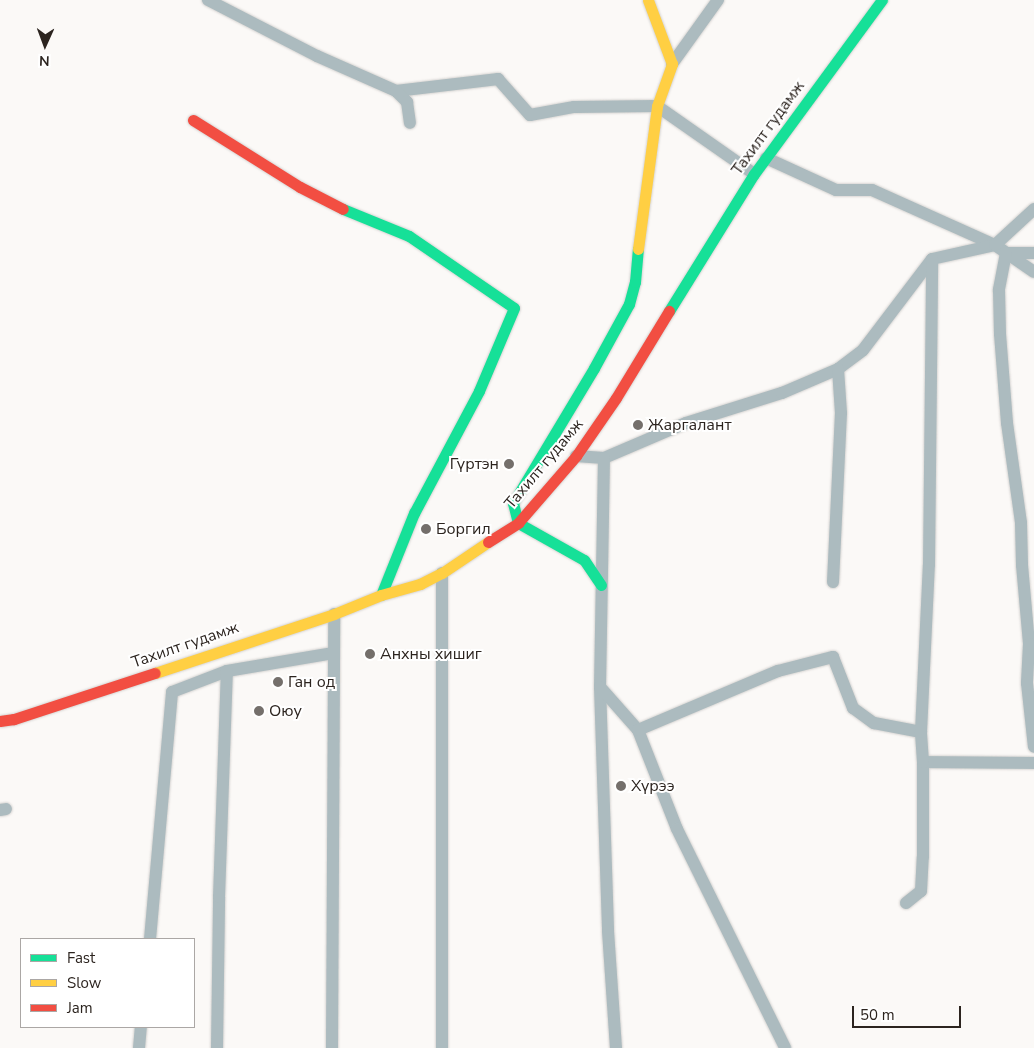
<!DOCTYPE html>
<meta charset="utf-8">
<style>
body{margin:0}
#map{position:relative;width:1034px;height:1048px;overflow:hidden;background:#fbf9f7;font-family:"Nunito Sans",sans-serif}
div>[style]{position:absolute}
.roads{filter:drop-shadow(0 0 1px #d5d3d1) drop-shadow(0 0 1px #d5d3d1)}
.street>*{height:12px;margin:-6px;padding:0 6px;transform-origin:6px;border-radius:6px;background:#acbbbf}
.fast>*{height:11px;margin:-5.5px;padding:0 5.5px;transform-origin:5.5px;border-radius:5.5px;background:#16e098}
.slow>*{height:11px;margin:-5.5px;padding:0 5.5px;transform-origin:5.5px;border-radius:5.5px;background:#ffcf43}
.jam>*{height:11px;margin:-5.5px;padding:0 5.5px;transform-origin:5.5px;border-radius:5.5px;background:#f24e42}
.dots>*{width:14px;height:14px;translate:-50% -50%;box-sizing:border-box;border:2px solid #fff;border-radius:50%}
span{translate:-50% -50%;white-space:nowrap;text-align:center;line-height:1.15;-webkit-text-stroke:4px #fff;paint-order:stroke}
.street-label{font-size:16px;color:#2c241f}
.poi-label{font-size:16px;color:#2c241f}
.left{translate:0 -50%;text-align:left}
.right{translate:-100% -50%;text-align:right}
.legend{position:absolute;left:20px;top:938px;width:175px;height:90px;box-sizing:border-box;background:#fff;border:1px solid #aba7a5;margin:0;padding:6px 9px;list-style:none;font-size:15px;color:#2c241f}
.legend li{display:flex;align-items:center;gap:10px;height:25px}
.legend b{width:25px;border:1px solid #aba7a5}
.north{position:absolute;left:20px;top:20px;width:50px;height:50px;-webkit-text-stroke:4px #fff;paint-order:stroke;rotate:182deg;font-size:14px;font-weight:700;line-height:20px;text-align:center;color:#2c241f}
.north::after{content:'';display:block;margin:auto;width:18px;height:22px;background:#2c241f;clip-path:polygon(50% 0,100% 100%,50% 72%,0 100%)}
.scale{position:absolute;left:852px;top:1006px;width:109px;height:22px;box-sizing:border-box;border:2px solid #2c241f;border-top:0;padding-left:6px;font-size:15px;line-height:18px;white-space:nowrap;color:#2c241f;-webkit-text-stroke:4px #fff;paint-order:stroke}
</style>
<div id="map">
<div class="roads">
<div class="street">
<i style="left:208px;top:0;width:123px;rotate:27.2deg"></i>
<i style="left:317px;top:56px;width:86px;rotate:23.9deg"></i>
<i style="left:396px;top:91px;width:103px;rotate:-6.7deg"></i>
<i style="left:498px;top:79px;width:48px;rotate:48.4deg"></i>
<i style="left:530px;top:115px;width:45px;rotate:-10.3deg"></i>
<i style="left:574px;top:107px;width:83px;rotate:-0.7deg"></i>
<i style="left:657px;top:106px;width:118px;rotate:35deg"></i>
<i style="left:672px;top:64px;width:79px;rotate:-54.3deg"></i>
<i style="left:396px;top:91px;width:16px;rotate:45deg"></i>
<i style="left:407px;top:102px;width:21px;rotate:82deg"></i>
<i style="left:766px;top:158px;width:77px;rotate:24.6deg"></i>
<i style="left:836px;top:190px;width:36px"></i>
<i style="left:872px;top:190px;width:135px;rotate:24.1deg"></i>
<i style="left:995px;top:245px;width:47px;rotate:34.7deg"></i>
<i style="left:1034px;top:253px;width:28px;rotate:180deg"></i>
<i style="left:1006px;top:253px;width:38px;rotate:101deg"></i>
<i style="left:999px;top:290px;width:44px;rotate:88.7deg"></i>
<i style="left:1000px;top:334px;width:89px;rotate:85.5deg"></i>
<i style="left:1007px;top:423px;width:101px;rotate:82deg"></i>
<i style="left:1021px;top:523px;width:42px;rotate:88.6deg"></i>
<i style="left:1022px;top:565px;width:79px;rotate:84.9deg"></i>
<i style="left:1029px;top:644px;width:39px;rotate:93deg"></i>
<i style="left:1027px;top:683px;width:64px;rotate:83.8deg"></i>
<i style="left:576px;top:456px;width:28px;rotate:4deg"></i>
<i style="left:604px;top:458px;width:89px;rotate:-23.1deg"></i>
<i style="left:686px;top:423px;width:101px;rotate:-17.4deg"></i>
<i style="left:782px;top:393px;width:61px;rotate:-23.2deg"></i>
<i style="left:838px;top:369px;width:31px;rotate:-37deg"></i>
<i style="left:863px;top:350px;width:114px;rotate:-52.8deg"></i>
<i style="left:932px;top:259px;width:65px;rotate:-12.5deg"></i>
<i style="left:995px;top:245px;width:53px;rotate:-42.7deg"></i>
<i style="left:604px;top:458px;width:229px;rotate:91deg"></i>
<i style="left:600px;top:687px;width:244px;rotate:88.1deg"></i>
<i style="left:608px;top:931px;width:117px;rotate:86.1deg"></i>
<i style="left:442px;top:573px;width:475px;rotate:90deg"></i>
<i style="left:833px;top:582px;width:169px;rotate:-87.3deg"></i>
<i style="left:841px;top:413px;width:44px;rotate:-93.9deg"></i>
<i style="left:600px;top:687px;width:57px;rotate:48.5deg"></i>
<i style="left:638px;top:730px;width:106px;rotate:68.5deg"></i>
<i style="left:677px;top:829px;width:244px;rotate:63.7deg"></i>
<i style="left:638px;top:730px;width:152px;rotate:-22.9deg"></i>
<i style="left:778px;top:671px;width:57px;rotate:-14.3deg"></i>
<i style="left:833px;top:657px;width:55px;rotate:68.6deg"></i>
<i style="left:853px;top:708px;width:26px;rotate:36deg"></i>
<i style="left:874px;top:723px;width:48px;rotate:10.8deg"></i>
<i style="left:923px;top:762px;width:111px;rotate:0.5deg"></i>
<i style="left:0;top:810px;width:6px;rotate:-9deg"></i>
<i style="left:906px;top:903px;width:19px;rotate:-39deg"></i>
<i style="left:921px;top:891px;width:34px;rotate:-87deg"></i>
<i style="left:923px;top:857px;width:95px;rotate:-90deg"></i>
<i style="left:923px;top:762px;width:30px;rotate:-94deg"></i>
<i style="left:921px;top:732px;width:167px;rotate:-87.3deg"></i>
<i style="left:929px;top:565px;width:306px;rotate:-89.4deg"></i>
<i style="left:150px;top:939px;width:248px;rotate:-84.9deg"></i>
<i style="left:172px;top:692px;width:59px;rotate:-20.9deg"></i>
<i style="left:227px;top:671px;width:108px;rotate:-9.6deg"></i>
<i style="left:139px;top:1048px;width:21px;rotate:-85deg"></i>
<i style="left:217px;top:1048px;width:151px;rotate:-89.2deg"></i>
<i style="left:219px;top:897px;width:226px;rotate:-88deg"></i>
<i style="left:332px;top:1048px;width:434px;rotate:-89.7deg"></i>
</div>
<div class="fast">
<i style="left:343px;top:209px;width:71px;rotate:22.2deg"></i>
<i style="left:409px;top:236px;width:127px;rotate:34.4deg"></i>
<i style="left:514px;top:308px;width:90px;rotate:112.9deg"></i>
<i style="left:479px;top:391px;width:138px;rotate:118deg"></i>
<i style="left:414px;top:513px;width:88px;rotate:111.9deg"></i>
<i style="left:669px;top:311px;width:161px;rotate:-58.2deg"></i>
<i style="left:754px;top:174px;width:216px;rotate:-53.7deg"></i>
<i style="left:601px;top:585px;width:30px;rotate:-124deg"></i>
<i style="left:584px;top:560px;width:76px;rotate:-150.7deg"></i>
<i style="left:518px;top:523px;width:21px;rotate:-104deg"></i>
<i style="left:513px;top:503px;width:157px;rotate:-59deg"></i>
<i style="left:594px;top:368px;width:73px;rotate:-61.3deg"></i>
<i style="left:629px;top:304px;width:23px;rotate:-75deg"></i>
<i style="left:635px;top:282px;width:33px;rotate:-85deg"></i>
</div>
<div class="slow">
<i style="left:638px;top:249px;width:144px;rotate:-82.4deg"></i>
<i style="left:657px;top:106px;width:45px;rotate:-70.3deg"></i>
<i style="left:672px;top:64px;width:68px;rotate:-110.6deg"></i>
<i style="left:155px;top:673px;width:188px;rotate:-18.2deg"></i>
<i style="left:334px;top:614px;width:51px;rotate:-22deg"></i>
<i style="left:381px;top:595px;width:41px;rotate:-15.8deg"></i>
<i style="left:420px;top:584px;width:25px;rotate:-27deg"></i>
<i style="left:442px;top:573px;width:55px;rotate:-34deg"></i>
</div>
<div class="jam">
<i style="left:193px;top:120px;width:126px;rotate:32.1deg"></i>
<i style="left:300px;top:187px;width:48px;rotate:27.1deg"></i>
<i style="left:488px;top:542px;width:36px;rotate:-32deg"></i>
<i style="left:518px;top:523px;width:89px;rotate:-49.1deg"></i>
<i style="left:576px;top:456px;width:70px;rotate:-55.4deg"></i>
<i style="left:616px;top:398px;width:102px;rotate:-58.7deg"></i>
<i style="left:0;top:721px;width:14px;rotate:-8deg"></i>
<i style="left:14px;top:719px;width:148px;rotate:-18.1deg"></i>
</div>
</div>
<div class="dots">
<i style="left:638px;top:425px;background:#746f6b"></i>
<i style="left:509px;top:464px;background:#746f6b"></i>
<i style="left:426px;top:529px;background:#746f6b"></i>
<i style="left:370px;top:654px;background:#746f6b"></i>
<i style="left:278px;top:682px;background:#746f6b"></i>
<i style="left:259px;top:711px;background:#746f6b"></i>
<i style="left:621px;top:786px;background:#746f6b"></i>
</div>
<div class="street-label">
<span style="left:768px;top:128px;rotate:-54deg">Тахилт гудамж</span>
<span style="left:544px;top:464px;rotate:-50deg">Тахилт гудамж</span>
<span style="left:185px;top:645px;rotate:-19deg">Тахилт гудамж</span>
</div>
<div class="poi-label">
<span class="left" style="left:648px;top:425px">Жаргалант</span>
<span class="right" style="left:499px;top:464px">Гүртэн</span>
<span class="left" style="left:436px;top:529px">Боргил</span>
<span class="left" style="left:380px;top:654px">Анхны хишиг</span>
<span class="left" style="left:288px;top:682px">Ган од</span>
<span class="left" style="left:269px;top:711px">Оюу</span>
<span class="left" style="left:631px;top:786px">Хүрээ</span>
</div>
<ul class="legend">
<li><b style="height:6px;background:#16e098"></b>Fast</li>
<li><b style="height:6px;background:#ffcf43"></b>Slow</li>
<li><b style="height:6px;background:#f24e42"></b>Jam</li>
</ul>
<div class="north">N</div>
<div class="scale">50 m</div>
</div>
